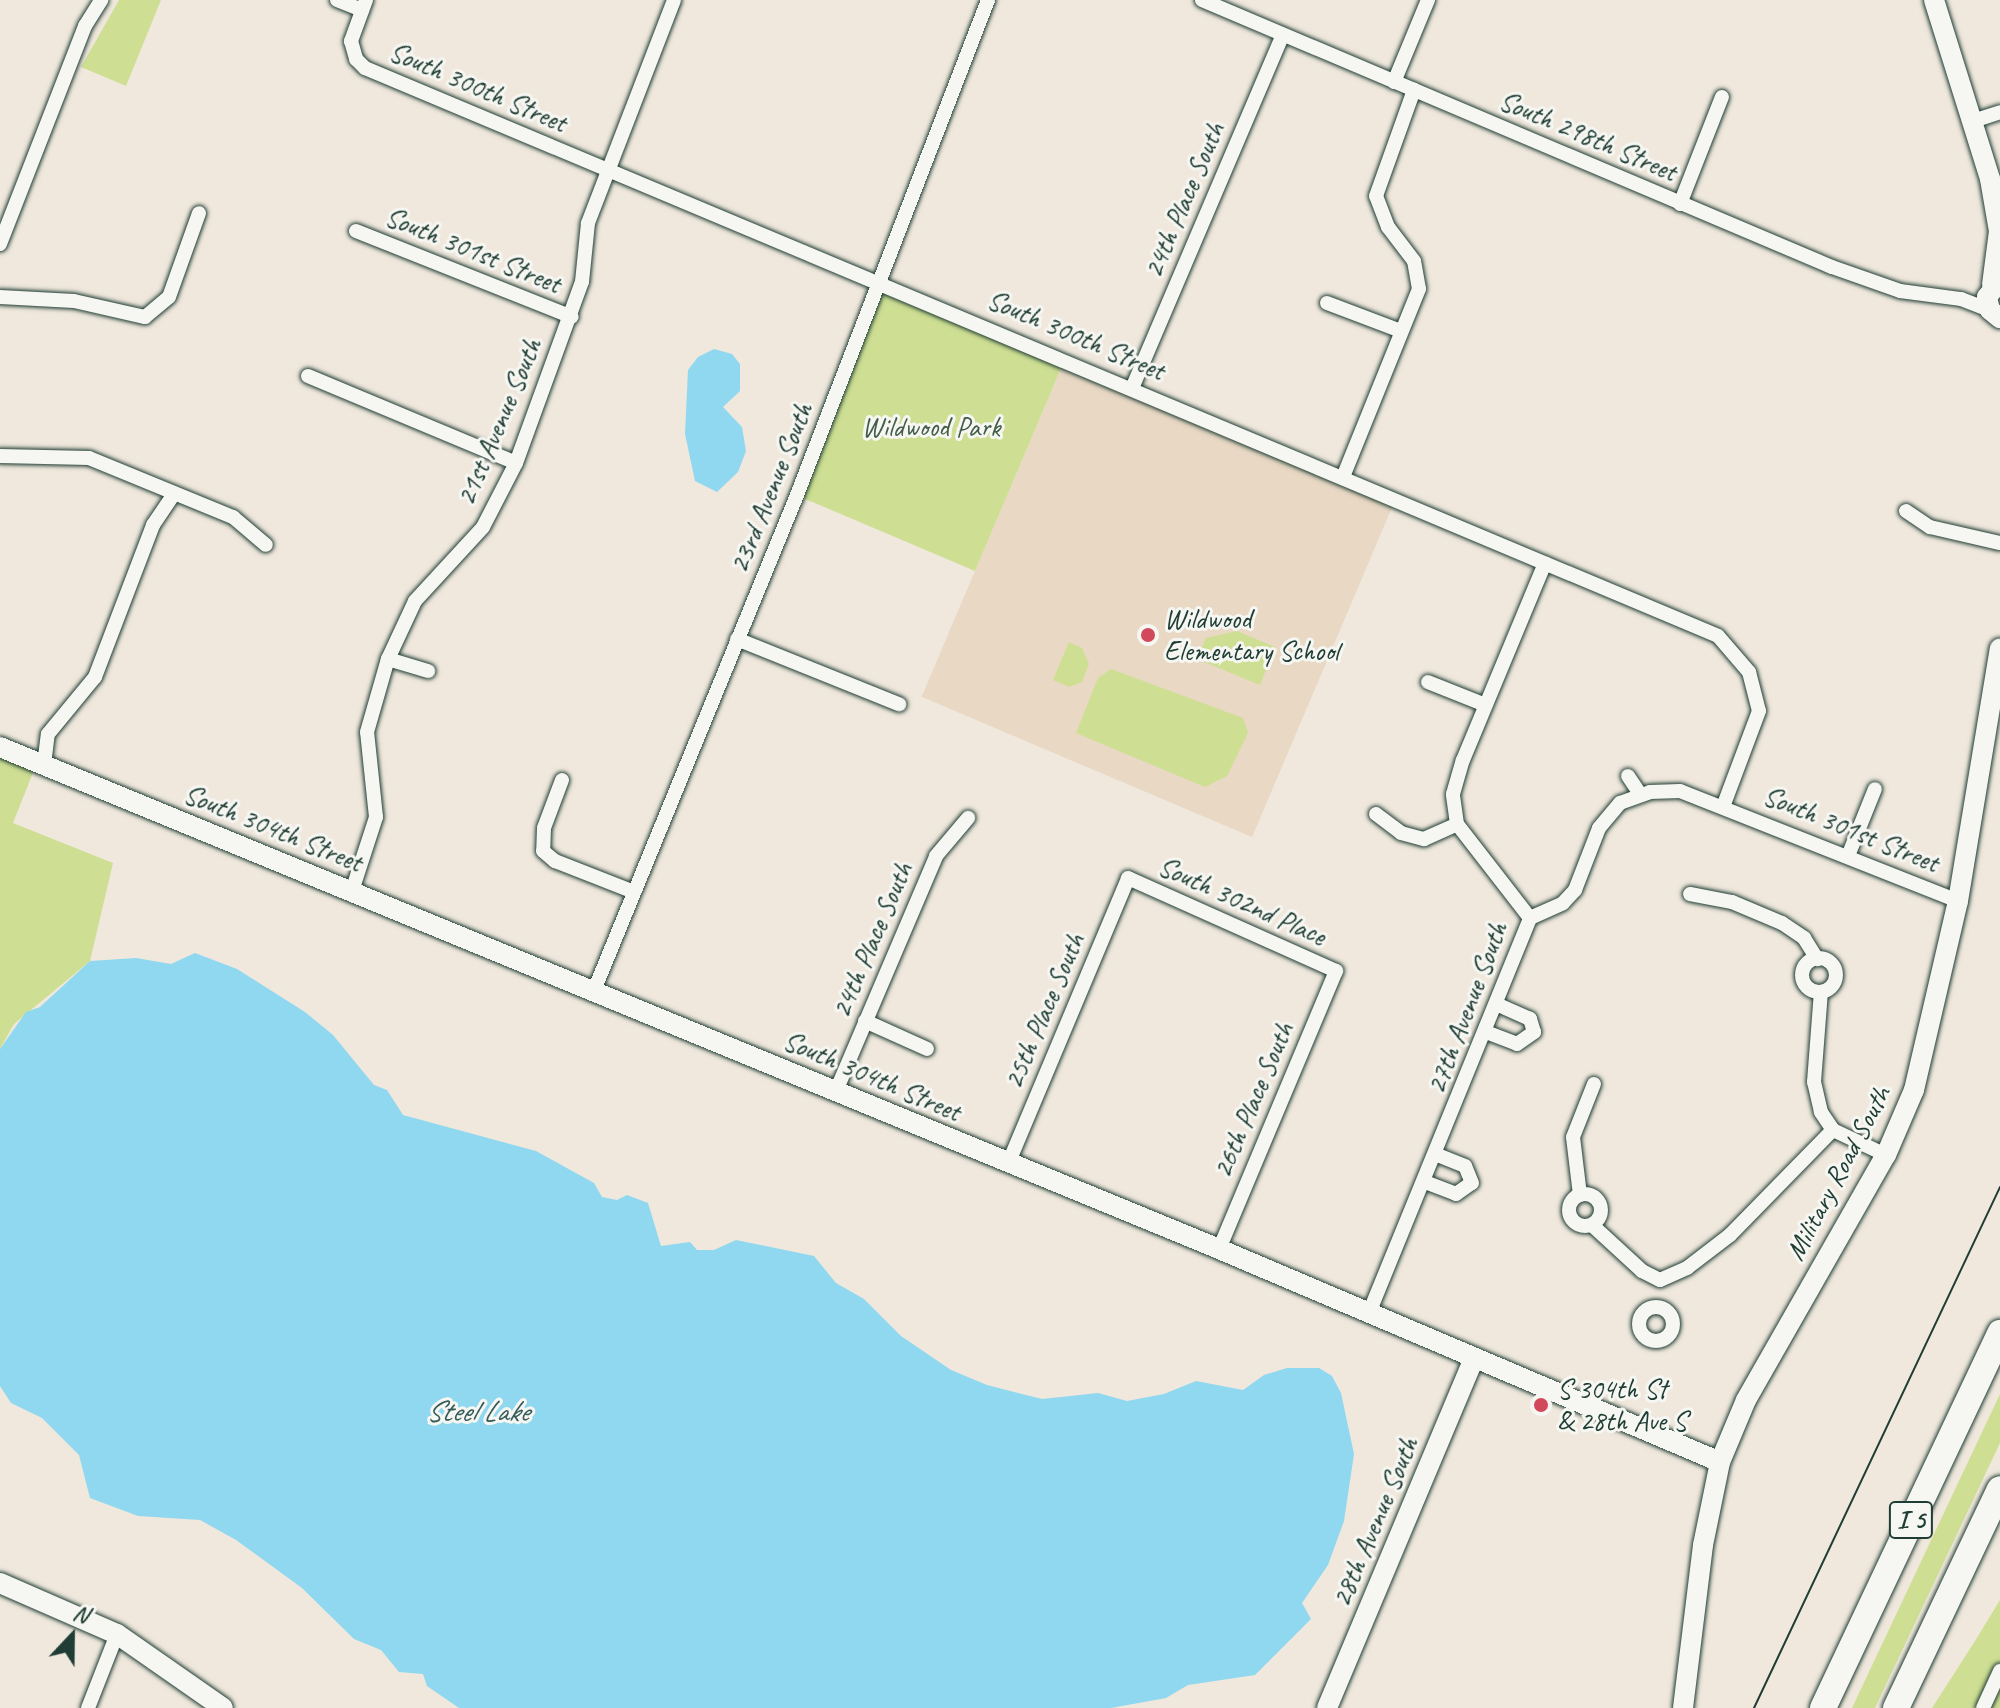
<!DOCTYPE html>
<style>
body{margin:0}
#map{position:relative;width:2000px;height:1708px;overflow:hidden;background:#f0e8dd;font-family:Caveat,sans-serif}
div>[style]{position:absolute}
.built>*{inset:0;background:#e8d8c4;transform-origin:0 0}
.green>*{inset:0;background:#cedf93;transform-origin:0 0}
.water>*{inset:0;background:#8fd8f0}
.roads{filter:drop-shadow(0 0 2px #1f3d34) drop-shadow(0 0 2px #1f3d34)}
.street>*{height:14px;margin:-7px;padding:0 7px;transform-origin:7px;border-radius:7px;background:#f6f6f2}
.street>.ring{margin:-7px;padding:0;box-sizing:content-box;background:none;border:14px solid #f6f6f2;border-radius:50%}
.secondary>*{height:20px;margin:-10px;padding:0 10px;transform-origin:10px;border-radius:10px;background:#f6f6f2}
.highway>*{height:26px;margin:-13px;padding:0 13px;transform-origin:13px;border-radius:13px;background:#f6f6f2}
.tram>*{height:2px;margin:-1px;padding:0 1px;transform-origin:1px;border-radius:1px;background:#1f3d34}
.dots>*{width:22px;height:22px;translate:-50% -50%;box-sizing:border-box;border:4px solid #f6f6f2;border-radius:50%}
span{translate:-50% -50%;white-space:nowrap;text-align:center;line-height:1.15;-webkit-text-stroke:6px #f6f6f2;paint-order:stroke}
.shield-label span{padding:2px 6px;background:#f6f6f2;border:2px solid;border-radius:6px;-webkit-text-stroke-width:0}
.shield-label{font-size:26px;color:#1f3d34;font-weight:700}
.street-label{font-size:28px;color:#1f3d34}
.park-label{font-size:28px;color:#425d47}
.poi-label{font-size:28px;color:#1f3d34}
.left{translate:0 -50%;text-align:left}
.water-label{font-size:30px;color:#355c5a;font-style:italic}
.north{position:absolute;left:32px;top:1596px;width:80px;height:80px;-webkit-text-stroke:6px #f6f6f2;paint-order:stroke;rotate:22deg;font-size:22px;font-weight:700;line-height:32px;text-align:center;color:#1f3d34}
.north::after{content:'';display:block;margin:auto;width:28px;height:36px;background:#1f3d34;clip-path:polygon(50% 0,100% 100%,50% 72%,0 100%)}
</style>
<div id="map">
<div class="built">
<i style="left:1065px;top:359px;width:359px;height:367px;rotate:23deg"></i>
</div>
<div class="green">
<i style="clip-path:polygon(119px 0,161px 0,126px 86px,81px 67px)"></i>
<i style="left:883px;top:281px;width:198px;height:231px;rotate:23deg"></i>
<i style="clip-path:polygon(1237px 631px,1275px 647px,1260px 685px,1197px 659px,1206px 638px)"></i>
<i style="clip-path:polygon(1069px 642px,1082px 648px,1089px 664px,1082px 682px,1069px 687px,1053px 680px)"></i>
<i style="clip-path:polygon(1111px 669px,1243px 718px,1248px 733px,1227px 776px,1205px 787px,1076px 733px,1098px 678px)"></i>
<i style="clip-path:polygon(0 757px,34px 770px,13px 823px,113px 863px,90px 961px,14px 1024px,0 1049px)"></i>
<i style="clip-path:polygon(2000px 1394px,2000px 1443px,1881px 1695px,1875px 1708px,1852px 1708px)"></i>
<i style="clip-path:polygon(2000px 1600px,2000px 1708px,1932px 1708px,1975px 1641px)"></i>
</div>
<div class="water">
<i style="clip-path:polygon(714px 349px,732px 354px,740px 364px,740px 391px,723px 407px,742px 427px,746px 451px,738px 472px,717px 492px,695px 481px,685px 434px,688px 370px,698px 357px)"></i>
<i style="clip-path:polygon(195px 953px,237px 969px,305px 1012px,333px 1035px,374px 1085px,387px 1090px,403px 1115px,536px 1151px,594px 1183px,602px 1197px,617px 1200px,627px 1195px,648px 1203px,661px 1246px,690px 1242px,697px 1250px,714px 1250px,736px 1240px,814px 1256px,836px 1283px,864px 1299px,901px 1336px,951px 1370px,987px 1385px,1042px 1399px,1098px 1393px,1127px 1401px,1164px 1394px,1196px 1381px,1243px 1390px,1264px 1375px,1287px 1368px,1319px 1368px,1332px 1376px,1341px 1393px,1354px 1454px,1344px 1521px,1328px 1565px,1302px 1603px,1311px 1619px,1255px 1675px,1188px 1685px,1166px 1698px,1111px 1708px,459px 1708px,427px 1686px,423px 1674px,399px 1672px,381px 1650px,354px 1639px,302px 1588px,236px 1540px,200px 1520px,138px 1516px,90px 1498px,79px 1455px,42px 1418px,11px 1403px,0 1386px,0 1049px,26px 1012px,40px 1007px,90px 961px,136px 958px,171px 964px)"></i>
</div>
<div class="roads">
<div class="street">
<i style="left:337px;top:0;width:27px;rotate:22deg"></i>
<i style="left:366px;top:0;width:44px;rotate:110.1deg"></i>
<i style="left:351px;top:41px;width:19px;rotate:74deg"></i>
<i style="left:356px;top:59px;width:13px;rotate:45deg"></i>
<i style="left:365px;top:68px;width:1467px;rotate:22.77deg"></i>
<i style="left:1718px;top:636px;width:48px;rotate:49.3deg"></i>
<i style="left:1749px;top:672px;width:40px;rotate:75.6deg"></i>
<i style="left:1759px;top:711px;width:99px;rotate:110.6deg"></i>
<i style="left:1202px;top:0;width:684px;rotate:22.97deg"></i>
<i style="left:1832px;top:267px;width:72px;rotate:19.4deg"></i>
<i style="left:1900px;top:291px;width:62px;rotate:7.5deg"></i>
<i style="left:1961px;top:299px;width:31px;rotate:21deg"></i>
<i style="left:1394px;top:82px;width:89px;rotate:-67.5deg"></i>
<i style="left:1973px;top:121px;width:28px;rotate:-18deg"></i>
<i style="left:1680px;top:204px;width:115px;rotate:-68.6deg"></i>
<i style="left:356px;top:231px;width:232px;rotate:21.7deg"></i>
<i style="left:0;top:244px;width:234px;rotate:-68.7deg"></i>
<i style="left:85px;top:26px;width:31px;rotate:-58deg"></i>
<i style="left:0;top:297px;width:74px;rotate:3.1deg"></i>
<i style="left:74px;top:301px;width:73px;rotate:12.7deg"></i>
<i style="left:145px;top:317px;width:31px;rotate:-40deg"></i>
<i style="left:169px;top:297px;width:89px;rotate:-70.3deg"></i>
<i style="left:1327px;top:303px;width:79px;rotate:20.7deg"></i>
<i style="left:308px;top:376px;width:225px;rotate:22.7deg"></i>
<i style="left:1133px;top:386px;width:382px;rotate:-66.9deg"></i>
<i style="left:0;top:456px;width:89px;rotate:1.3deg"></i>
<i style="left:89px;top:458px;width:156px;rotate:22.3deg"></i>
<i style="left:233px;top:517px;width:43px;rotate:40.3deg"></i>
<i style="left:1343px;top:477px;width:203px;rotate:-68deg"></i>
<i style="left:1419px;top:289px;width:28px;rotate:-100deg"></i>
<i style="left:1414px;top:261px;width:43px;rotate:-127.4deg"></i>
<i style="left:1388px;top:227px;width:33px;rotate:-111deg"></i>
<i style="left:1376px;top:196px;width:113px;rotate:-70.3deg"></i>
<i style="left:1906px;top:511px;width:29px;rotate:34deg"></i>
<i style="left:1930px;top:527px;width:72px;rotate:12.9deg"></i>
<i style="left:737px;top:639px;width:175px;rotate:21.9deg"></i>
<i style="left:388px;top:659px;width:42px;rotate:16.7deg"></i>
<i style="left:1428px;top:682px;width:59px;rotate:21.8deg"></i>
<i style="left:44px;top:765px;width:31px;rotate:-83deg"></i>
<i style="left:48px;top:734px;width:74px;rotate:-50.5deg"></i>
<i style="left:95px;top:677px;width:163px;rotate:-69.1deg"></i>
<i style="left:153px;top:525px;width:37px;rotate:-56deg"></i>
<i style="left:1628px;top:776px;width:22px;rotate:56deg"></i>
<i style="left:562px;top:780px;width:51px;rotate:110.6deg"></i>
<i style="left:544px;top:828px;width:23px;rotate:92deg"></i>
<i style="left:543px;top:851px;width:16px;rotate:40deg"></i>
<i style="left:555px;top:861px;width:85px;rotate:21.4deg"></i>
<i style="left:1376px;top:814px;width:31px;rotate:37deg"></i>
<i style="left:1401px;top:833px;width:24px;rotate:15deg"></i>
<i style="left:1424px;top:839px;width:36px;rotate:-24deg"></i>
<i style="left:1457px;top:824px;width:119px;rotate:52.2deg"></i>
<i style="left:1457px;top:824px;width:30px;rotate:-98deg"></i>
<i style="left:1453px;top:794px;width:35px;rotate:-74deg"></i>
<i style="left:1463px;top:760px;width:213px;rotate:-67.4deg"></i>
<i style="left:1848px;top:856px;width:72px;rotate:-68.1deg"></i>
<i style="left:352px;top:891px;width:78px;rotate:-72deg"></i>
<i style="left:376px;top:817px;width:85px;rotate:-96deg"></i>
<i style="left:367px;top:732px;width:76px;rotate:-74deg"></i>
<i style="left:388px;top:659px;width:64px;rotate:-65deg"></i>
<i style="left:415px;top:601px;width:100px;rotate:-47.4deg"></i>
<i style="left:483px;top:527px;width:72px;rotate:-62.7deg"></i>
<i style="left:516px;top:463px;width:193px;rotate:-70deg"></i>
<i style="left:582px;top:282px;width:59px;rotate:-84.2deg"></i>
<i style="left:588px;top:223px;width:239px;rotate:-68.9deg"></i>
<i style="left:1690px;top:894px;width:43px;rotate:10.8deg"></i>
<i style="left:1732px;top:902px;width:54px;rotate:22.8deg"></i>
<i style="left:1782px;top:923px;width:27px;rotate:34deg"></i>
<i style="left:1804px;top:938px;width:25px;rotate:58deg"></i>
<i class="ring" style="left:1802px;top:958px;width:20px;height:20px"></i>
<i style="left:593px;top:993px;width:538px;rotate:-67.72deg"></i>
<i style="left:797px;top:495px;width:531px;rotate:-68.9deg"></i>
<i style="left:865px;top:1021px;width:68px;rotate:24.3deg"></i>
<i style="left:1486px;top:1032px;width:33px;rotate:21deg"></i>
<i style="left:1517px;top:1044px;width:21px;rotate:-35deg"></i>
<i style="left:1534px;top:1032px;width:14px;rotate:-107deg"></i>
<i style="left:1530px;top:1019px;width:36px;rotate:-156deg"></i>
<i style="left:836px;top:1091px;width:255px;rotate:-66.9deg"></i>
<i style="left:936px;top:856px;width:50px;rotate:-49.9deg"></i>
<i style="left:1833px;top:1130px;width:59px;rotate:25.3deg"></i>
<i style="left:1008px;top:1164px;width:310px;rotate:-67.2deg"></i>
<i style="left:1128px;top:878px;width:228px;rotate:24.1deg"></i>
<i style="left:1336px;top:971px;width:302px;rotate:112.8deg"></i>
<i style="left:1425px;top:1182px;width:33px;rotate:21deg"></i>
<i style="left:1456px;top:1194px;width:19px;rotate:-35deg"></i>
<i style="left:1472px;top:1183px;width:18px;rotate:-112deg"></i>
<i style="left:1465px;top:1166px;width:31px;rotate:-158deg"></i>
<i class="ring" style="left:1569px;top:1194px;width:18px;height:18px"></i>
<i style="left:1580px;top:1195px;width:58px;rotate:-96.9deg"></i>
<i style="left:1573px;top:1137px;width:57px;rotate:-68.4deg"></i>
<i style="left:1592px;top:1225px;width:68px;rotate:42.6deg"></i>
<i style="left:1642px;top:1271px;width:20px;rotate:27deg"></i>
<i style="left:1660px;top:1280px;width:30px;rotate:-24deg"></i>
<i style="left:1687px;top:1268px;width:54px;rotate:-37.5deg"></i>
<i style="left:1730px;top:1235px;width:147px;rotate:-45.6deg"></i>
<i style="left:1833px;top:1130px;width:22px;rotate:-124deg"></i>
<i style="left:1821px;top:1112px;width:31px;rotate:-103deg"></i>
<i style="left:1814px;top:1082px;width:90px;rotate:-85.6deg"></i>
<i class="ring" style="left:1639px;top:1307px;width:20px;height:20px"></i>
<i style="left:1369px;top:1313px;width:427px;rotate:-67.8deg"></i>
<i style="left:1530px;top:918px;width:36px;rotate:-24deg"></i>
<i style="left:1563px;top:903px;width:18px;rotate:-47deg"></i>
<i style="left:1575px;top:890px;width:66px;rotate:-68.8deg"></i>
<i style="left:1599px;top:828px;width:33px;rotate:-50deg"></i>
<i style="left:1620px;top:803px;width:32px;rotate:-20deg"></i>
<i style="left:1650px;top:792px;width:30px;rotate:-2deg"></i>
<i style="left:1680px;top:791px;width:299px;rotate:21.6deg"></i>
<i style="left:88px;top:1708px;width:79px;rotate:-68.6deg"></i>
<i style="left:1983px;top:1708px;width:41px;rotate:-65.3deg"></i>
</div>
<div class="secondary">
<i style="left:1934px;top:0;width:188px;rotate:72.6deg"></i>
<i style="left:1990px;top:179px;width:53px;rotate:80.2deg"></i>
<i style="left:1999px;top:231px;width:54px;rotate:97.4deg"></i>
<i style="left:2000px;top:281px;width:21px;rotate:129deg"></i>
<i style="left:1987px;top:297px;width:13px;rotate:77deg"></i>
<i style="left:1990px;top:310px;width:13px;rotate:39deg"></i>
<i style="left:0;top:747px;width:1318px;rotate:22.38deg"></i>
<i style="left:1219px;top:1249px;width:544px;rotate:23.03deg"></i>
<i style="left:0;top:1583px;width:128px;rotate:23.6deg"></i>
<i style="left:117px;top:1634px;width:129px;rotate:34.9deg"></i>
<i style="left:1327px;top:1708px;width:380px;rotate:-67.2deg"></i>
<i style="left:1683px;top:1708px;width:164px;rotate:-83deg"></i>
<i style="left:1703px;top:1545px;width:85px;rotate:-78.4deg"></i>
<i style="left:1720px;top:1462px;width:67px;rotate:-67.2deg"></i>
<i style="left:1746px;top:1400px;width:282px;rotate:-60.3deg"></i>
<i style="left:1886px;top:1155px;width:71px;rotate:-66.7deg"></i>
<i style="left:1914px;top:1090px;width:194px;rotate:-76.9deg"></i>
<i style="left:1958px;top:901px;width:256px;rotate:-80.6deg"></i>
</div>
<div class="highway">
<i style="left:1823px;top:1708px;width:415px;rotate:-64.7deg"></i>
<i style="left:1896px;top:1708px;width:242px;rotate:-64.6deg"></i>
</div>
</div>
<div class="tram">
<i style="left:1754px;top:1708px;width:576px;rotate:-64.72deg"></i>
</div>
<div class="dots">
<i style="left:1148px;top:635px;background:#d1495b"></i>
<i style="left:1541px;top:1405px;background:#d1495b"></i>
</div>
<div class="shield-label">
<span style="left:1911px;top:1520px">I 5</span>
</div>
<div class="street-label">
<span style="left:478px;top:87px;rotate:23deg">South 300th Street</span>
<span style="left:1588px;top:136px;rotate:23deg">South 298th Street</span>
<span style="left:1184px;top:200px;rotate:-67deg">24th Place South</span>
<span style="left:473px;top:250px;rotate:22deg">South 301st Street</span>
<span style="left:1076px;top:335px;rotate:23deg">South 300th Street</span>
<span style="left:499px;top:422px;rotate:-67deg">21st Avenue South</span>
<span style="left:771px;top:488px;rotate:-68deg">23rd Avenue South</span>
<span style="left:273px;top:828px;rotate:22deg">South 304th Street</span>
<span style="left:1851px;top:829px;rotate:22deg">South 301st Street</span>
<span style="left:1242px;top:901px;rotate:24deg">South 302nd Place</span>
<span style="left:872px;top:940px;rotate:-67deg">24th Place South</span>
<span style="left:1467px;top:1008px;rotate:-69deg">27th Avenue South</span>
<span style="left:1044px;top:1011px;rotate:-67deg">25th Place South</span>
<span style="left:872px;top:1076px;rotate:23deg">South 304th Street</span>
<span style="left:1253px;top:1100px;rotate:-67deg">26th Place South</span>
<span style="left:1838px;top:1173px;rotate:-62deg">Military Road South</span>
<span style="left:1375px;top:1522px;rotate:-67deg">28th Avenue South</span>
</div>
<div class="park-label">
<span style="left:931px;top:427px">Wildwood Park</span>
</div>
<div class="poi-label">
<span class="left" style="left:1164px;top:635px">Wildwood<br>Elementary School</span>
<span class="left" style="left:1557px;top:1405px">S 304th St<br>&amp; 28th Ave S</span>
</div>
<div class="water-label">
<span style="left:477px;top:1411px">Steel Lake</span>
</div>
<div class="north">N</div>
</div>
